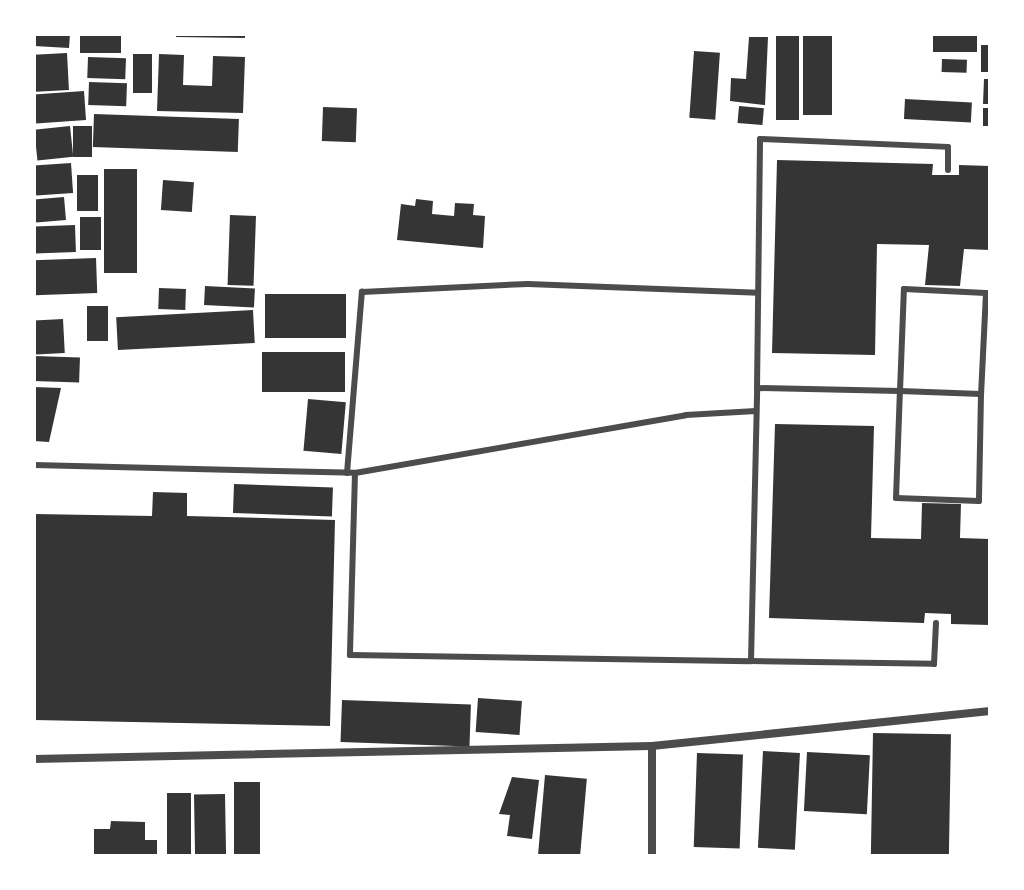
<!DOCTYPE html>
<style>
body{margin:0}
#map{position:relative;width:1024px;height:890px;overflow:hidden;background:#fff;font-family:"Exo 2",sans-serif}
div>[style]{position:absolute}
.building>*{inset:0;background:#353535;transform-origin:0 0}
.service>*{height:6px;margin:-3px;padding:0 3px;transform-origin:3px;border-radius:3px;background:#4c4c4c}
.minor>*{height:8px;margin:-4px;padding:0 4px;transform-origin:4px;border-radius:4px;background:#4c4c4c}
span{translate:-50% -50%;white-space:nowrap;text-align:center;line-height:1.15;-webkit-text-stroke:8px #fff;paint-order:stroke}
.frame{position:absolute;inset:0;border:36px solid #fff;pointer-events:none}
</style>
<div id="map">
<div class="building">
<i style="clip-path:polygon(34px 34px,70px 34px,69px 48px,34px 46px)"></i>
<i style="left:80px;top:34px;width:41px;height:19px"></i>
<i style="clip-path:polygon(176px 34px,245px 34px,245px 38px,176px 37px)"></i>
<i style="left:776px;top:34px;width:23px;height:86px"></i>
<i style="left:803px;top:34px;width:29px;height:81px"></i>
<i style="left:933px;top:34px;width:44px;height:18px"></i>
<i style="clip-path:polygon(749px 37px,768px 37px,765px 105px,730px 101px,731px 78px,746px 79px)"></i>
<i style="left:981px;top:45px;width:9px;height:27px"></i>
<i style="left:694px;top:51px;width:26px;height:67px;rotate:4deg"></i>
<i style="left:67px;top:53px;width:37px;height:33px;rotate:87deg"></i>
<i style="left:133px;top:54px;width:19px;height:39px"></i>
<i style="clip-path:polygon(159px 54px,184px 55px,183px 85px,212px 86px,213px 56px,245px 57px,243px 113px,157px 111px)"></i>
<i style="left:88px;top:57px;width:38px;height:21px;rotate:2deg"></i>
<i style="left:942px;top:59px;width:25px;height:13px;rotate:2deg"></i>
<i style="clip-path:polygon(984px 79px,990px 79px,990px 104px,983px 104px)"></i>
<i style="left:89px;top:82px;width:38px;height:23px;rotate:2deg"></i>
<i style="left:84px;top:91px;width:29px;height:50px;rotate:86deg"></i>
<i style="left:905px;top:99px;width:67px;height:20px;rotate:3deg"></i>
<i style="left:739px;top:106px;width:25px;height:17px;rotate:5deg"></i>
<i style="left:323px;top:107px;width:34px;height:34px;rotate:2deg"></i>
<i style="left:983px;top:108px;width:7px;height:18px"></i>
<i style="left:94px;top:114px;width:145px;height:33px;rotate:2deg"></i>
<i style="left:70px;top:126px;width:31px;height:36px;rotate:84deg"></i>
<i style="left:73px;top:126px;width:19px;height:31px"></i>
<i style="clip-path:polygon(777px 160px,933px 164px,932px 175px,959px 175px,959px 165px,990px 166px,990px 250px,964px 249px,960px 286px,925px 285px,929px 245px,877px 244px,875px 355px,772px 353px)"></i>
<i style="left:71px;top:163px;width:30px;height:37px;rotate:86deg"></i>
<i style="left:104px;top:169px;width:33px;height:104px"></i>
<i style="left:77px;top:175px;width:21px;height:36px"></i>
<i style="left:163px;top:180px;width:31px;height:30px;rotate:4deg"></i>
<i style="left:64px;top:197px;width:23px;height:30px;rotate:85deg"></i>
<i style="clip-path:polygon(416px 199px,433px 201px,432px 214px,454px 216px,455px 203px,474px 204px,473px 215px,485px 216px,483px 248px,397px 240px,401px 204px,415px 206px)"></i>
<i style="left:230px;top:215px;width:26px;height:70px;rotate:2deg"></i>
<i style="left:80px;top:217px;width:21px;height:33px"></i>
<i style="left:75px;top:225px;width:27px;height:41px;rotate:88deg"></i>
<i style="left:96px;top:258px;width:35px;height:62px;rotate:88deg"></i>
<i style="left:205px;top:286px;width:50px;height:19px;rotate:3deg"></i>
<i style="left:159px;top:288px;width:27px;height:21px;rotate:2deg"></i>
<i style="left:265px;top:294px;width:81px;height:44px"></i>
<i style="left:87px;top:306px;width:21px;height:35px"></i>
<i style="left:253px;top:310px;width:33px;height:137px;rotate:87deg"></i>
<i style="left:63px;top:319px;width:34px;height:29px;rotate:87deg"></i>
<i style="left:345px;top:352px;width:40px;height:83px;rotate:90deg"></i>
<i style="left:34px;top:356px;width:46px;height:25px;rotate:2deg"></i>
<i style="clip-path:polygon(34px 387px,61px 388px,49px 442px,34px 441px)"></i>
<i style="left:308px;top:399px;width:38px;height:52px;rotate:5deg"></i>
<i style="clip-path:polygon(775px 424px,874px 426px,871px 538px,921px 539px,922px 503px,961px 504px,960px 538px,990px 539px,990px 625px,951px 624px,951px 614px,925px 613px,924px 623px,769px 618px)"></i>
<i style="left:234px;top:484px;width:99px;height:29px;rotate:2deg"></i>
<i style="clip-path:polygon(153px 492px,187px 493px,187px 516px,335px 520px,330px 726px,34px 720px,34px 514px,152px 516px)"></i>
<i style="left:478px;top:698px;width:44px;height:34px;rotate:4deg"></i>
<i style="left:342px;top:700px;width:129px;height:42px;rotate:2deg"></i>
<i style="left:873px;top:733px;width:78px;height:123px;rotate:1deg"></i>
<i style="left:763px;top:751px;width:37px;height:97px;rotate:3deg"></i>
<i style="left:807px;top:752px;width:63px;height:59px;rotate:3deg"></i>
<i style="left:697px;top:753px;width:46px;height:94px;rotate:2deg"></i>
<i style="left:545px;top:775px;width:42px;height:81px;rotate:5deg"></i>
<i style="clip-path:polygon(512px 777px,539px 780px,532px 839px,507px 836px,510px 815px,499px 814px)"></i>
<i style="left:234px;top:782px;width:26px;height:74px"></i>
<i style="left:167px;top:793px;width:24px;height:63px"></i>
<i style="left:225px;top:794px;width:62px;height:31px;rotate:89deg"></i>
<i style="clip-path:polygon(111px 821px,145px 822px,145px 840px,157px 840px,157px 856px,94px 856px,94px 829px,110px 829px)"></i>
</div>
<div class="service">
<i style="left:757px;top:388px;width:249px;rotate:-89.3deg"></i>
<i style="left:760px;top:139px;width:188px;rotate:2.4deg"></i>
<i style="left:948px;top:147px;width:23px;rotate:90deg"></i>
<i style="left:34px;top:465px;width:321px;rotate:1.4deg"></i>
<i style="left:355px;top:473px;width:182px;rotate:91.6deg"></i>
<i style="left:350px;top:655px;width:401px;rotate:0.9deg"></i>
<i style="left:751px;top:661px;width:273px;rotate:-88.7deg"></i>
<i style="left:757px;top:388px;width:143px;rotate:1.2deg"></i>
<i style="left:900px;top:391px;width:81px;rotate:2.1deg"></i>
<i style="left:981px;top:394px;width:107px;rotate:91.1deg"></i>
<i style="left:979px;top:501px;width:83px;rotate:-177.9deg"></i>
<i style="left:896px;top:498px;width:107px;rotate:-87.9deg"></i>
<i style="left:900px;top:391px;width:102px;rotate:-87.8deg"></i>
<i style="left:904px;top:289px;width:82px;rotate:2.8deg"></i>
<i style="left:986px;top:293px;width:101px;rotate:92.8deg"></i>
<i style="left:347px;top:473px;width:182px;rotate:-85.3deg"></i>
<i style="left:362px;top:292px;width:166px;rotate:-2.8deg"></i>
<i style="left:528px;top:284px;width:230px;rotate:2.2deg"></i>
<i style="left:355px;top:473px;width:336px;rotate:-9.9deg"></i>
<i style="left:686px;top:415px;width:70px;rotate:-3.3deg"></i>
<i style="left:751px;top:661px;width:183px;rotate:0.9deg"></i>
<i style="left:934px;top:664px;width:41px;rotate:-87.2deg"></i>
</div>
<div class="minor">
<i style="left:652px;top:746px;width:110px;rotate:90deg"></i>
<i style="left:34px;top:759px;width:618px;rotate:-1.21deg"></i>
<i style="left:652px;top:746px;width:340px;rotate:-5.9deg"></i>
</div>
<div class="frame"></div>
</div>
